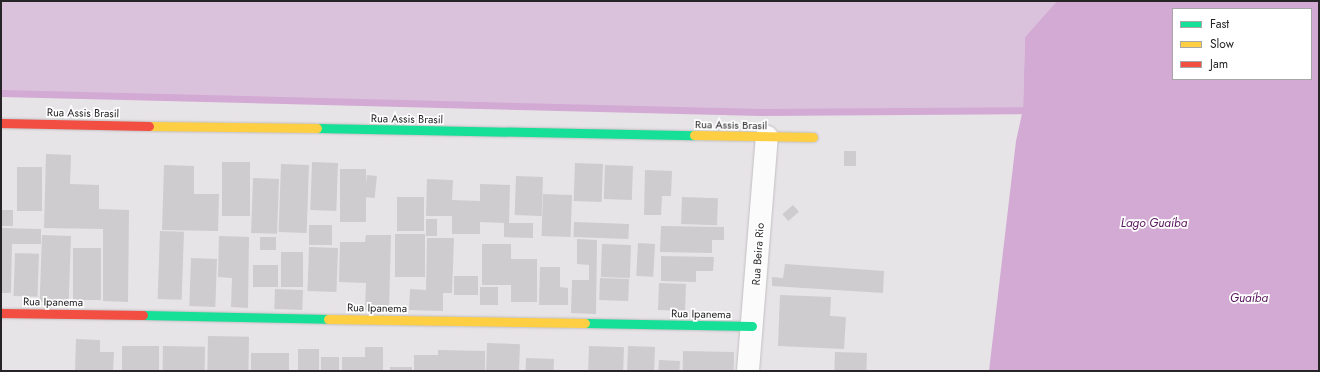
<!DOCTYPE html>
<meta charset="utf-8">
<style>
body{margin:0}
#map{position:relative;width:1320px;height:372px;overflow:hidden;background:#e7e4e7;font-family:Jost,sans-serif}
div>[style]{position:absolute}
.green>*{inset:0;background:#dbc2dc}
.water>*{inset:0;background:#d2aad4}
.stream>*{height:7px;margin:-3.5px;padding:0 3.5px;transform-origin:3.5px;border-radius:3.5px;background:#d2aad4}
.building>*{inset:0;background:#ceccce;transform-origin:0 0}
.roads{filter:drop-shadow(0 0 1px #c2bfc2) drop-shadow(0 0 1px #c2bfc2)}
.street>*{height:22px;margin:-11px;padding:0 11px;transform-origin:11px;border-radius:11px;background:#fbfbfb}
.fast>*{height:9px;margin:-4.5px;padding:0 4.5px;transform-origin:4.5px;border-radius:4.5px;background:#16e098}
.slow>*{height:9px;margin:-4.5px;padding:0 4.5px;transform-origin:4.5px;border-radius:4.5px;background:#ffcf43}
.jam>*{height:9px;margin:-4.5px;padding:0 4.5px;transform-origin:4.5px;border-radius:4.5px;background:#f24e42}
span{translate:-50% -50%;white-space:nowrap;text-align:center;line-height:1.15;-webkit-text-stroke:3.5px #fff;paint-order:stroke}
.street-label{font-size:11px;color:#262426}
.water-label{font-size:12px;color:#55115b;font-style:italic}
.frame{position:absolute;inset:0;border:2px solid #262426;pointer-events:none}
.legend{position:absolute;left:1172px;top:8px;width:140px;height:72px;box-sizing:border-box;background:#fff;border:1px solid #a8a7a8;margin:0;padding:5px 7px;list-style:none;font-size:12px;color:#262426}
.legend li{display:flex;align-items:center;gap:8px;height:20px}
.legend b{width:20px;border:1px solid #a8a7a8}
</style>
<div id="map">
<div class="green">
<i style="clip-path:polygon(1px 1px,1057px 1px,1025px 37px,1023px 109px,761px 112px,1px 93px)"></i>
</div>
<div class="water">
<i style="clip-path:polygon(evenodd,1057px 1px,1319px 1px,1319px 371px,989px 371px,1016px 141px,1023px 109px,1025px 37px,1057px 1px,1173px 9px,1311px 9px,1311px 79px,1173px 79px,1173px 9px)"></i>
</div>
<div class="stream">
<i style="left:1px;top:93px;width:760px;rotate:1.43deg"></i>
<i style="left:761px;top:112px;width:269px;rotate:-0.4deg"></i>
</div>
<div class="building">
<i style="left:844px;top:151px;width:12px;height:15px"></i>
<i style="clip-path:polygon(46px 154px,71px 155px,70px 184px,99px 185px,99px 209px,129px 210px,128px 302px,103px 301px,103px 229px,44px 228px)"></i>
<i style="left:222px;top:162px;width:28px;height:54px"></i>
<i style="left:312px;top:162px;width:26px;height:48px;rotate:2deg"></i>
<i style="left:575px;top:163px;width:28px;height:38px;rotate:2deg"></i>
<i style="left:281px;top:164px;width:28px;height:68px;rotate:2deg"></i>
<i style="clip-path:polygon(164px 165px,194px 166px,194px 194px,219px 194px,218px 231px,162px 230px)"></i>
<i style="left:605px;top:165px;width:28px;height:34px;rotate:2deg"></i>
<i style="left:17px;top:167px;width:25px;height:44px"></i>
<i style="left:340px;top:169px;width:26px;height:53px"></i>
<i style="clip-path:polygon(645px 170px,672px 171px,671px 196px,662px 196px,661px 215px,644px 215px)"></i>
<i style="left:367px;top:175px;width:10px;height:22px;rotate:6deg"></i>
<i style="left:516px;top:176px;width:27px;height:39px;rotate:2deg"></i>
<i style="left:253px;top:178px;width:26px;height:55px;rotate:2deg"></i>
<i style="clip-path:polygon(427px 179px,453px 180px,452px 200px,480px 201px,480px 184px,510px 185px,509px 223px,533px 223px,533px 238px,504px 237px,504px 223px,480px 222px,480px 234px,452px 234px,452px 216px,426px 216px)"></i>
<i style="left:543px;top:194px;width:29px;height:42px;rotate:2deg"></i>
<i style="left:397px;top:197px;width:27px;height:34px"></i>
<i style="left:682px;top:197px;width:36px;height:27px;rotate:2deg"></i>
<i style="left:793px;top:205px;width:9px;height:14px;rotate:49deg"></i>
<i style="left:1px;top:210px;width:12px;height:16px"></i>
<i style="left:426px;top:219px;width:11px;height:17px"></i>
<i style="left:574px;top:222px;width:55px;height:15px;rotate:2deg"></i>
<i style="left:309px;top:225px;width:23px;height:20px"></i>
<i style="clip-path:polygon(661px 226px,724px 227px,724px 240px,712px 240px,712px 253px,660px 252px)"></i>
<i style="clip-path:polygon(1px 228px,41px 229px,41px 244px,12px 244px,11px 293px,1px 293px)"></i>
<i style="left:160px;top:231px;width:24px;height:68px;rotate:2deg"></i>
<i style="left:395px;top:234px;width:30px;height:43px"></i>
<i style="left:42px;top:235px;width:29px;height:67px;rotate:2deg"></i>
<i style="clip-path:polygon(366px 235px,391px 235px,389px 310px,365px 310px,366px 283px,339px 282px,340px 242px,365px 242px)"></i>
<i style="clip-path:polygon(219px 236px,249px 237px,248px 308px,231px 307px,232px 278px,218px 277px)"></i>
<i style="left:260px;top:237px;width:16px;height:13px"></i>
<i style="clip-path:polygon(427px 238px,454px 238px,452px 293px,443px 293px,443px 311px,409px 310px,410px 289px,426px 290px)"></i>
<i style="clip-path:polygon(577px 239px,597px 240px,596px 314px,571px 313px,572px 280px,589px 280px,589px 265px,577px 264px)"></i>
<i style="left:638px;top:243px;width:17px;height:33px;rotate:3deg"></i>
<i style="left:482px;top:244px;width:29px;height:41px"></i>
<i style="left:602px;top:244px;width:29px;height:33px;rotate:2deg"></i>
<i style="left:309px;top:247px;width:29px;height:44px;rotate:2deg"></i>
<i style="left:73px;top:248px;width:28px;height:52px"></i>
<i style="left:281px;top:252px;width:22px;height:35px"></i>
<i style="left:15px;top:253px;width:24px;height:43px;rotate:2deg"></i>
<i style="clip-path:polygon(661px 256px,714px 257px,713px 271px,696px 271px,696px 282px,661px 281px)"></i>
<i style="left:191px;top:258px;width:26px;height:48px;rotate:2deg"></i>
<i style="left:511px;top:259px;width:26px;height:43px"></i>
<i style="clip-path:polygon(785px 264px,884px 271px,883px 293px,772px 286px,772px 277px,783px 278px)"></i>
<i style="left:253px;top:265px;width:25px;height:22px"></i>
<i style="clip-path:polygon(540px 267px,560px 267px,560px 287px,568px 288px,568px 305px,539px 305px)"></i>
<i style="left:454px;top:276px;width:24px;height:19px"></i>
<i style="left:600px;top:278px;width:29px;height:22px;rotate:2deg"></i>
<i style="left:659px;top:283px;width:27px;height:27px;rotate:2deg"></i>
<i style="left:480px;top:287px;width:18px;height:18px"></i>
<i style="left:275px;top:289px;width:28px;height:20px;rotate:2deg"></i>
<i style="clip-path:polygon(780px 295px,831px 297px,830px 316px,846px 317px,844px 349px,778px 346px)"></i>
<i style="left:208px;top:336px;width:41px;height:35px;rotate:1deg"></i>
<i style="clip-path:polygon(76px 339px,100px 340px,100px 352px,114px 352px,113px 371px,75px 371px)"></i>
<i style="left:487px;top:343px;width:33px;height:28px;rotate:2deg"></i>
<i style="left:122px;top:346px;width:37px;height:25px"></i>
<i style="left:163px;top:346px;width:42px;height:25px;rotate:1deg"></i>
<i style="left:589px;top:346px;width:35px;height:25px;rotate:2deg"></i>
<i style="left:628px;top:346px;width:27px;height:25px;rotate:2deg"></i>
<i style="clip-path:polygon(365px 347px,383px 347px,383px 371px,342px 371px,342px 357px,365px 357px)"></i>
<i style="left:298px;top:349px;width:21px;height:22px"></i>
<i style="clip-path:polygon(438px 350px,485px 351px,485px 371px,414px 371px,414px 355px,438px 355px)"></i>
<i style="left:683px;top:351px;width:51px;height:20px;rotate:1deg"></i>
<i style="left:835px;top:352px;width:32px;height:19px;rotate:2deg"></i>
<i style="left:251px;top:353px;width:38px;height:18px"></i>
<i style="left:321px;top:357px;width:18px;height:14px"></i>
<i style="left:526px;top:358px;width:28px;height:13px;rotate:2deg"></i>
<i style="left:659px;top:360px;width:21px;height:11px;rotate:3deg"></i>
<i style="left:390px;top:367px;width:22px;height:4px"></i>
</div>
<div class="roads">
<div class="street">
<i style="left:748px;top:371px;width:235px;rotate:-85.4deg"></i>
</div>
<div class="fast">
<i style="left:317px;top:128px;width:377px;rotate:1.1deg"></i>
<i style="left:143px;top:315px;width:185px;rotate:1.2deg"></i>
<i style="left:585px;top:323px;width:167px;rotate:1deg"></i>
</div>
<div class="slow">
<i style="left:149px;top:126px;width:168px;rotate:0.7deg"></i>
<i style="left:694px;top:135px;width:119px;rotate:1deg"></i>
<i style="left:328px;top:319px;width:257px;rotate:0.9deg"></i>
</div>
<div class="jam">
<i style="left:1px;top:123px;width:148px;rotate:1.2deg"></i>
<i style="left:1px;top:313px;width:142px;rotate:0.8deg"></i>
</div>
</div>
<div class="street-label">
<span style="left:83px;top:113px;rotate:1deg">Rua Assis Brasil</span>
<span style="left:407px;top:119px;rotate:1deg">Rua Assis Brasil</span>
<span style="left:731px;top:125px;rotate:1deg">Rua Assis Brasil</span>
<span style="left:758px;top:254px;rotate:-86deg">Rua Beira Rio</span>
<span style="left:53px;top:302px;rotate:1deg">Rua Ipanema</span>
<span style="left:377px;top:308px;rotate:1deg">Rua Ipanema</span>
<span style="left:701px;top:314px;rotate:1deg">Rua Ipanema</span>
</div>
<div class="water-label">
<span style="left:1154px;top:224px">Lago Guaíba</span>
<span style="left:1249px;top:299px">Guaíba</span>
</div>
<div class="frame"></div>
<ul class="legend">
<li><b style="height:5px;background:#16e098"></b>Fast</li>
<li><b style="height:5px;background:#ffcf43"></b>Slow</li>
<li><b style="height:5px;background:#f24e42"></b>Jam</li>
</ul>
</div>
